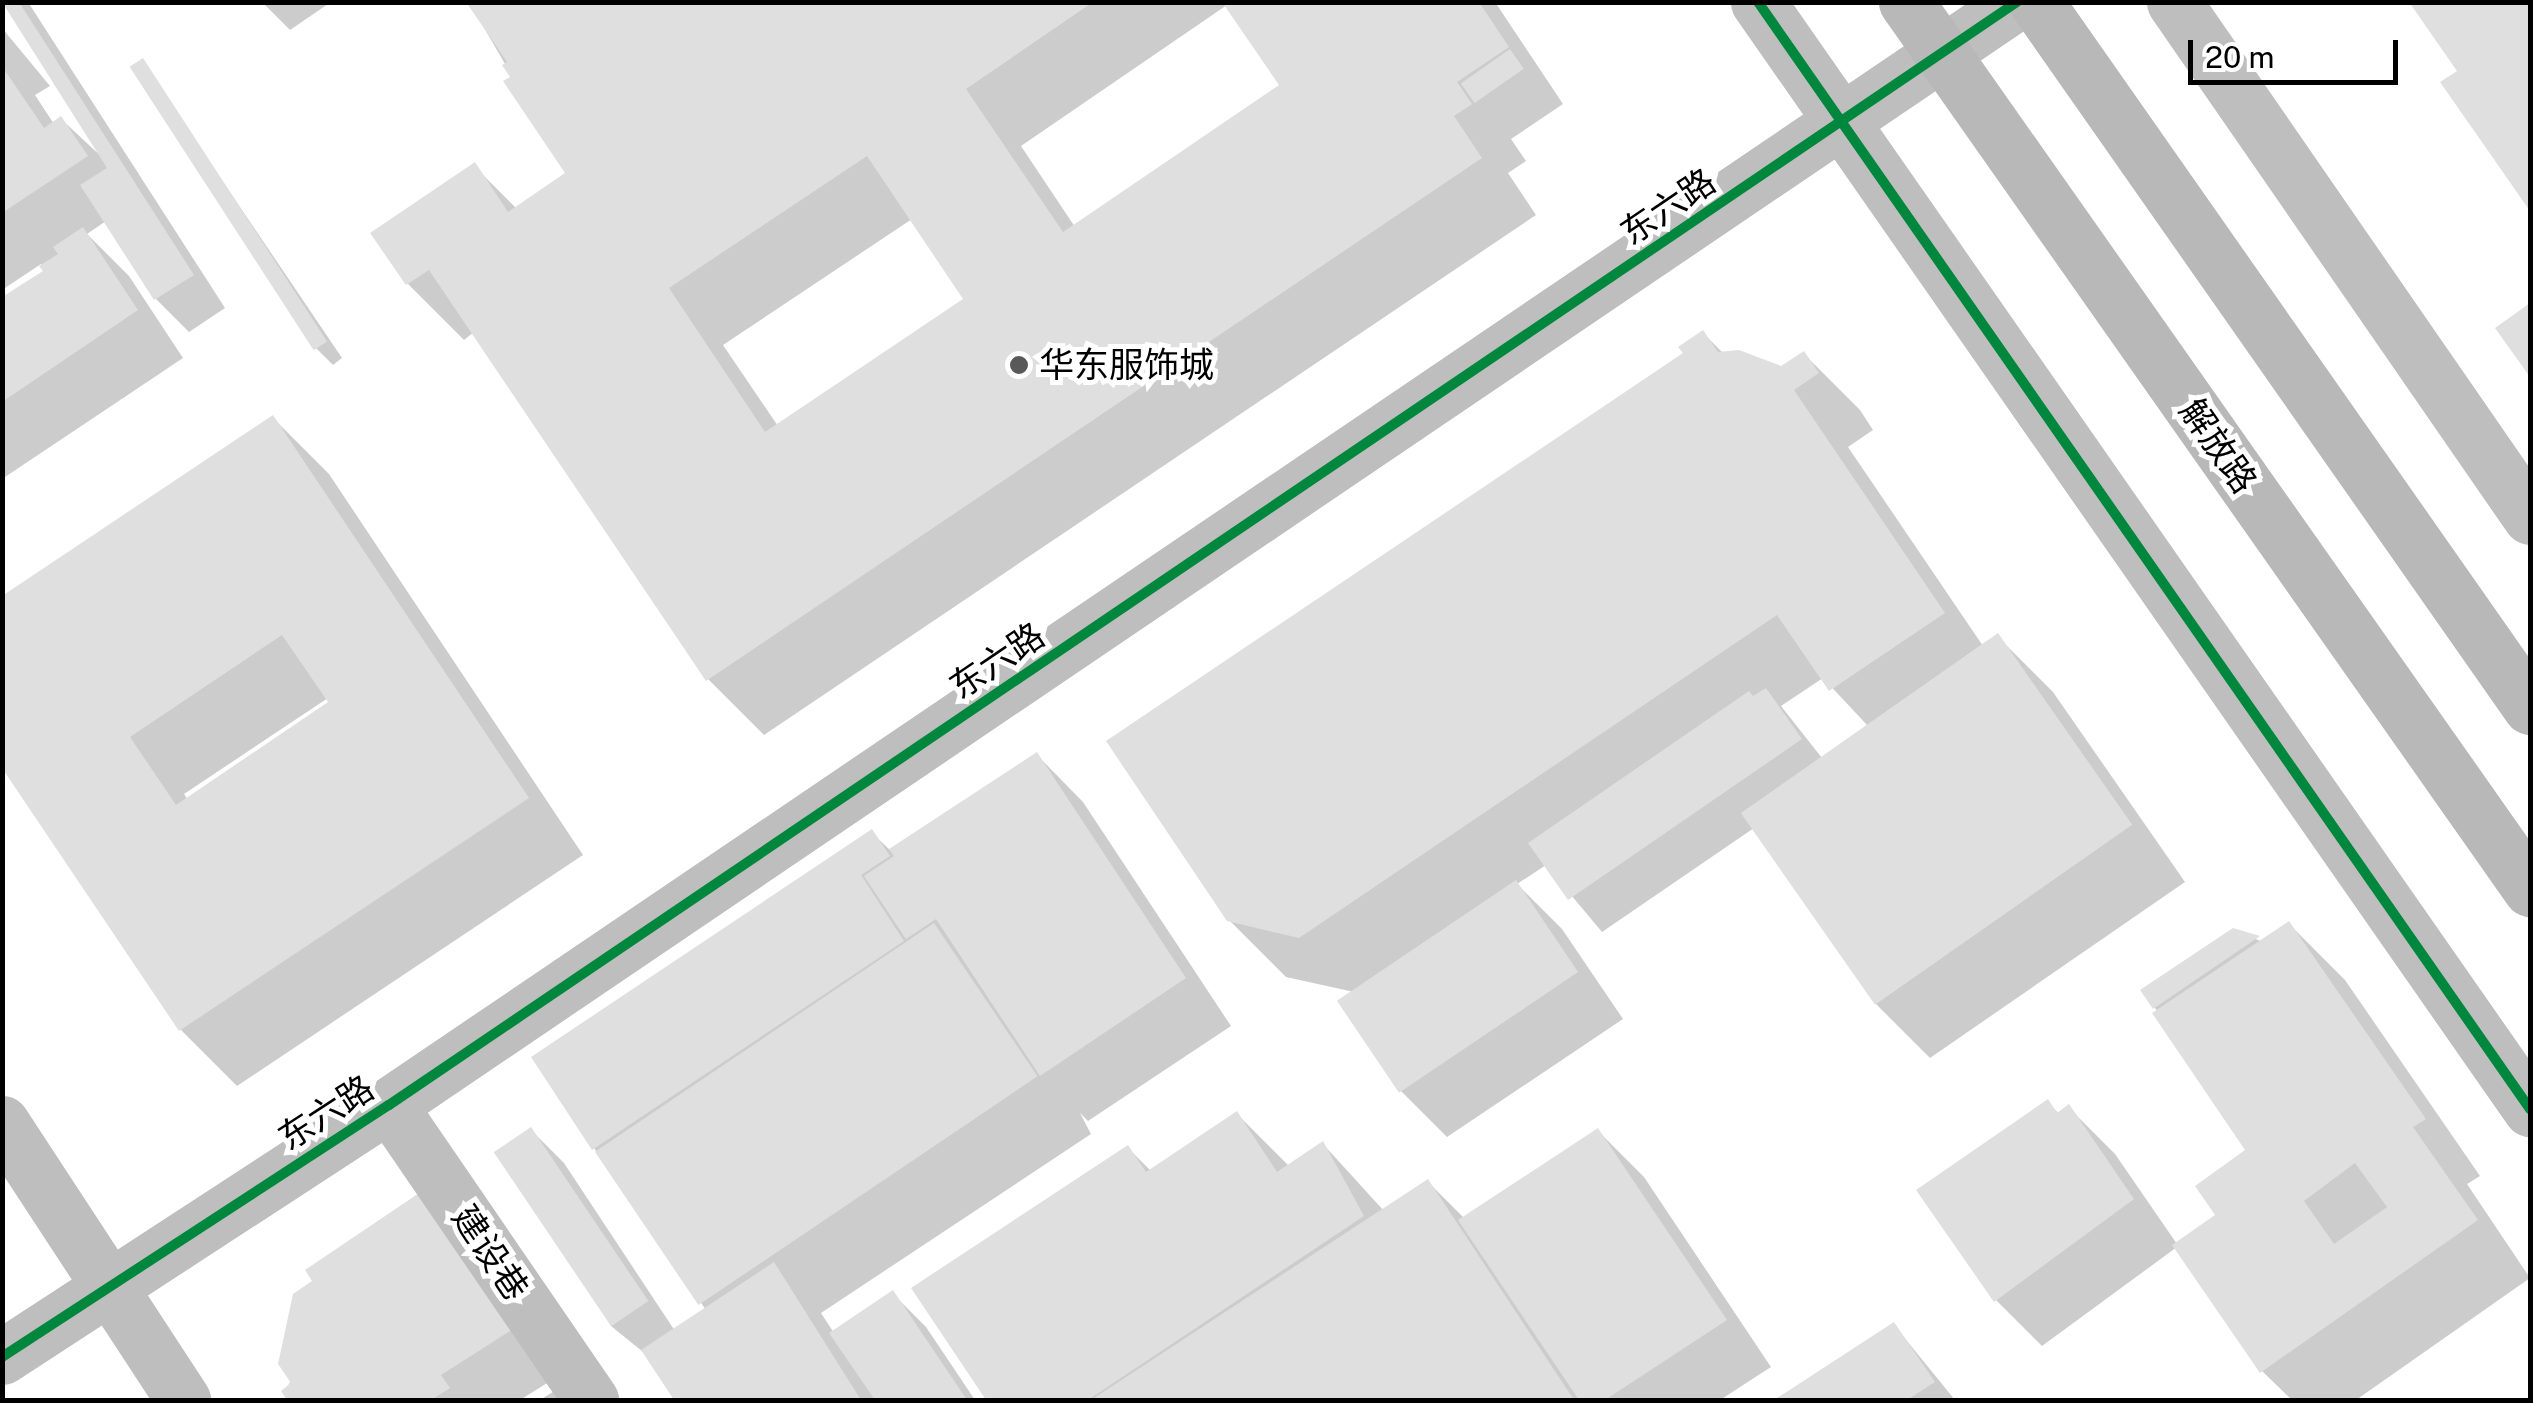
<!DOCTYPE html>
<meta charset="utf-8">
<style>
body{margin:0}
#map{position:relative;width:2533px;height:1403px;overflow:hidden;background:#fff;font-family:"Public Sans","Noto Sans SC",sans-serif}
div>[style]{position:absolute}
.shadow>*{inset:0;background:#0003}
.building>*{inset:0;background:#dfdfdf;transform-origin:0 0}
.minor>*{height:55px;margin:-27.5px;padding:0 27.5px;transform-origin:27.5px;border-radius:27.5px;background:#bebebe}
.tertiary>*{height:55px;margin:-27.5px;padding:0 27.5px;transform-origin:27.5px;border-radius:27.5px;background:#bebebe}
.secondary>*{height:55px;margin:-27.5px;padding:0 27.5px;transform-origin:27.5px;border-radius:27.5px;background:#b8b8b8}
.cycleway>*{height:10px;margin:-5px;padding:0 5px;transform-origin:5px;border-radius:5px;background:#00873e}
.dots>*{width:28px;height:28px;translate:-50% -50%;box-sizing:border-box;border:5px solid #fff;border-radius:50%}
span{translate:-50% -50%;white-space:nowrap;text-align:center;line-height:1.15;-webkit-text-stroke:10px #fff;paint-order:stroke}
.street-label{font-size:35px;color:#000}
.poi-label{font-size:35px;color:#000}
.left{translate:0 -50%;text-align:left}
.frame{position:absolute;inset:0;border:5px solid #000;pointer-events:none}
.scale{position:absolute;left:2188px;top:40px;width:210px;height:45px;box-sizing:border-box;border:5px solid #000;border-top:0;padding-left:12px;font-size:30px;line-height:35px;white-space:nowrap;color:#000;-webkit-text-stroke:8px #fff;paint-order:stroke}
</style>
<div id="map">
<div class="shadow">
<i style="clip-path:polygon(3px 2px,28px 2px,225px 308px,189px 332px,156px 299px,106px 221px,87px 234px,129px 276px,183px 358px,2px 479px,2px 299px,46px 272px,41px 264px,2px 290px,2px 28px,50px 86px,35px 95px,54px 124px,61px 119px,104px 159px)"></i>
<i style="clip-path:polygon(262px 2px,331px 2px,290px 30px)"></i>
<i style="clip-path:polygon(evenodd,469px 2px,1495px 2px,1563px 104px,1511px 139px,1526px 161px,1508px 173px,1536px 215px,764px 735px,708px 679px,474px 332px,464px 340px,408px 284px,474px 166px,517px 209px,569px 174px,469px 2px,1227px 5px,1282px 86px,1075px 227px,1021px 146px,1227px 5px,469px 2px,912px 219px,967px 300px,778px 426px,723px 345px,912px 219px)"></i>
<i style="clip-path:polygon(2412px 2px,2530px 2px,2530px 207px,2444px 83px,2461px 71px)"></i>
<i style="clip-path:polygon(142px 62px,342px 358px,333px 365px,316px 348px)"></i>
<i style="clip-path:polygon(evenodd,1703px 333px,1724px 354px,1782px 369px,1804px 354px,1860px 410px,1873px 430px,1848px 447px,1983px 646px,1997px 636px,2053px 692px,2185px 882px,1930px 1058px,1874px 1002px,1754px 828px,1602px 932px,1546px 865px,1517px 884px,1562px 929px,1623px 1019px,1447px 1137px,1401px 1091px,1354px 992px,1286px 977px,1229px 920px,1703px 333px,1823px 678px,1868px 726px,1822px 758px,1781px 706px,1823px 678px)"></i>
<i style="clip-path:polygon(evenodd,273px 418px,329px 474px,583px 855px,237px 1086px,181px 1030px,2px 764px,273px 418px,328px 698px,331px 703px,188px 800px,184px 794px,328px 698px)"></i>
<i style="clip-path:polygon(1037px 755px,1083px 802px,1231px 1026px,1088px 1121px,1080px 1113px,1091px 1134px,821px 1313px,834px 1333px,893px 1294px,926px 1327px,975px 1400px,677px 1400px,648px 1356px,611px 1326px,531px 1130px,564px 1163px,675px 1331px,706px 1310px,594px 1148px,871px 832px,891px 851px)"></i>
<i style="clip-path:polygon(2289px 924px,2345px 980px,2480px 1176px,2467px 1184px,2530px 1278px,2356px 1400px,2292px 1400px,2262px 1371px,2177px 1247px,2042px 1346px,1996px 1300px,2048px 1102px,2059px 1114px,2069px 1108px,2115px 1154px,2177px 1244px,2218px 1215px,2248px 1151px,2144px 991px,2233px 930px,2263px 942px)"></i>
<i style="clip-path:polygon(1237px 1114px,1290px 1167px,1323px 1144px,1384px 1211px,1428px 1182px,1465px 1219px,1598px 1131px,1644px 1177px,1771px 1367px,1720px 1400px,989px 1400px,915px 1289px,1128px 1148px,1151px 1171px)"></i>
<i style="clip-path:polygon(433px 1187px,568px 1370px,520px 1400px,290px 1400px,284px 1391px)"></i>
<i style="clip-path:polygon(1894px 1325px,1955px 1400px,1779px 1400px)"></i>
<i style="clip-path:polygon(559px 1388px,571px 1400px,540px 1400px)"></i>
</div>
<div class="building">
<i style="clip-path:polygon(2px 2px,19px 2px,194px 275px,154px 300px,80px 185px,107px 168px)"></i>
<i style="clip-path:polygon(evenodd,466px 2px,1093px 2px,966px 89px,1063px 232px,1279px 85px,1222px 2px,1479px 2px,1509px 47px,1457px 82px,1472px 104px,1454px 116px,1482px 158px,706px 681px,429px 270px,406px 285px,370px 233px,475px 162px,508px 212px,565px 173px,503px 81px,510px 77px,502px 65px,507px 62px,466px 2px,867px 156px,963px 299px,765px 432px,669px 288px,867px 156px)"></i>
<i style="clip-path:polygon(2409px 2px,2530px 2px,2530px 211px,2440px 82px,2457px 71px)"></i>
<i style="left:1510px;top:49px;width:24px;height:60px;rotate:55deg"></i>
<i style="left:143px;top:58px;width:338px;height:16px;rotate:57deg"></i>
<i style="clip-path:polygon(2px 66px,44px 128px,61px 116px,88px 156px,2px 213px)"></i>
<i style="clip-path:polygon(83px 227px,138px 310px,2px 402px,2px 297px,43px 271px,39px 266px,58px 254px,53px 247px)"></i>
<i style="clip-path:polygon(2530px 303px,2530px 377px,2495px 328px)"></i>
<i style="clip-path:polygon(1703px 330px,1718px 352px,1739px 350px,1781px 366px,1804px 351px,1819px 373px,1794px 390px,1945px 613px,1829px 691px,1777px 615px,1299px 938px,1227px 921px,1106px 741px,1683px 353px,1678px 347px)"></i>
<i style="clip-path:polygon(evenodd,273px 415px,529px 798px,179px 1031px,2px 768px,2px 596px,273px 415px,282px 635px,328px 702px,176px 805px,130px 737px,282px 635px)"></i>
<i style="left:1998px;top:633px;width:234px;height:314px;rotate:55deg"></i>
<i style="clip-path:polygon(1766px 688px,1802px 739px,1568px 900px,1528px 843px,1749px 691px,1753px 696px)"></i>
<i style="clip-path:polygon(1037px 752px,1186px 978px,1040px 1076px,936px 919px,906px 939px,864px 876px,894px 856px,889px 849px)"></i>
<i style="clip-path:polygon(872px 829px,890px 856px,861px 875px,904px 941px,592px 1150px,531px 1057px)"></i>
<i style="left:1516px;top:880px;width:111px;height:216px;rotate:56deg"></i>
<i style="clip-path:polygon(evenodd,2289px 921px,2426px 1119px,2413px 1127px,2478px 1220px,2260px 1373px,2172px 1245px,2215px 1215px,2195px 1186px,2245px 1150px,2152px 1013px,2289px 921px,2355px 1163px,2387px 1207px,2334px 1244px,2304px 1201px,2355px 1163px)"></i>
<i style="left:934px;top:923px;width:185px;height:409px;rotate:56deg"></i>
<i style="clip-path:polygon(2233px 928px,2260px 936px,2153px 1009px,2140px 990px)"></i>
<i style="clip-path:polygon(2048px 1099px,2057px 1113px,2069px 1104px,2134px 1199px,1994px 1302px,1916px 1190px)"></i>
<i style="clip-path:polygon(1237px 1111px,1277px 1172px,1323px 1141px,1364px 1216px,1088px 1400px,986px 1400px,911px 1288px,1128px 1145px,1146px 1172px)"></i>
<i style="left:531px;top:1127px;width:210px;height:45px;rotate:56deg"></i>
<i style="clip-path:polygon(1598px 1128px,1727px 1320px,1605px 1400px,1579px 1400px,1458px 1220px)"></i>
<i style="clip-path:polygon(1428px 1179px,1574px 1400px,1091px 1400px)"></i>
<i style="clip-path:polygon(434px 1183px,524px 1322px,441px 1375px,450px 1388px,431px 1400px,287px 1400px,281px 1391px,291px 1383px,278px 1364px,293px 1294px,312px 1281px,305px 1270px)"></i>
<i style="clip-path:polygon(774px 1262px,861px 1400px,674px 1400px,641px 1350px)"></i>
<i style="clip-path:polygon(893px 1290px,967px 1400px,875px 1400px,829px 1333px)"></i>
<i style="clip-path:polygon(1894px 1322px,1935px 1382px,1907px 1400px,1774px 1400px)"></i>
</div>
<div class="minor">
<i style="left:1758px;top:2px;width:1350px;rotate:55.11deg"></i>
<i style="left:2174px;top:2px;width:626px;rotate:55.35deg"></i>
<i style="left:389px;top:1105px;width:358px;rotate:55.6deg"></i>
<i style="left:2px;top:1357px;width:462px;rotate:-33.1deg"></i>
<i style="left:389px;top:1105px;width:1966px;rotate:-34.12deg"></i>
</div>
<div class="tertiary">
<i style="left:2px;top:1123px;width:331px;rotate:56.8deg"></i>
</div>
<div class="secondary">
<i style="left:1906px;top:2px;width:1085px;rotate:54.87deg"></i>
<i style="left:2036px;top:2px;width:861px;rotate:54.98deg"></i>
</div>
<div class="cycleway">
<i style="left:1758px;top:2px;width:1350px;rotate:55.11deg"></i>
<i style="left:2px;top:1357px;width:462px;rotate:-33.1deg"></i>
<i style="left:389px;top:1105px;width:1966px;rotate:-34.12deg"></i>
</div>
<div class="dots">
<i style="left:1019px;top:365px;background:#595959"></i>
</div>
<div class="street-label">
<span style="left:1668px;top:207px;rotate:-34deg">东六路</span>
<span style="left:2218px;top:446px;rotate:55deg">解放路</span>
<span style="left:997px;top:661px;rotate:-34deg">东六路</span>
<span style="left:326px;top:1113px;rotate:-33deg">东六路</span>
<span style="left:490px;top:1253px;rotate:56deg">建设巷</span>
</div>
<div class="poi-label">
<span class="left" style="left:1039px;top:365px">华东服饰城</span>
</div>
<div class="frame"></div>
<div class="scale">20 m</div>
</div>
